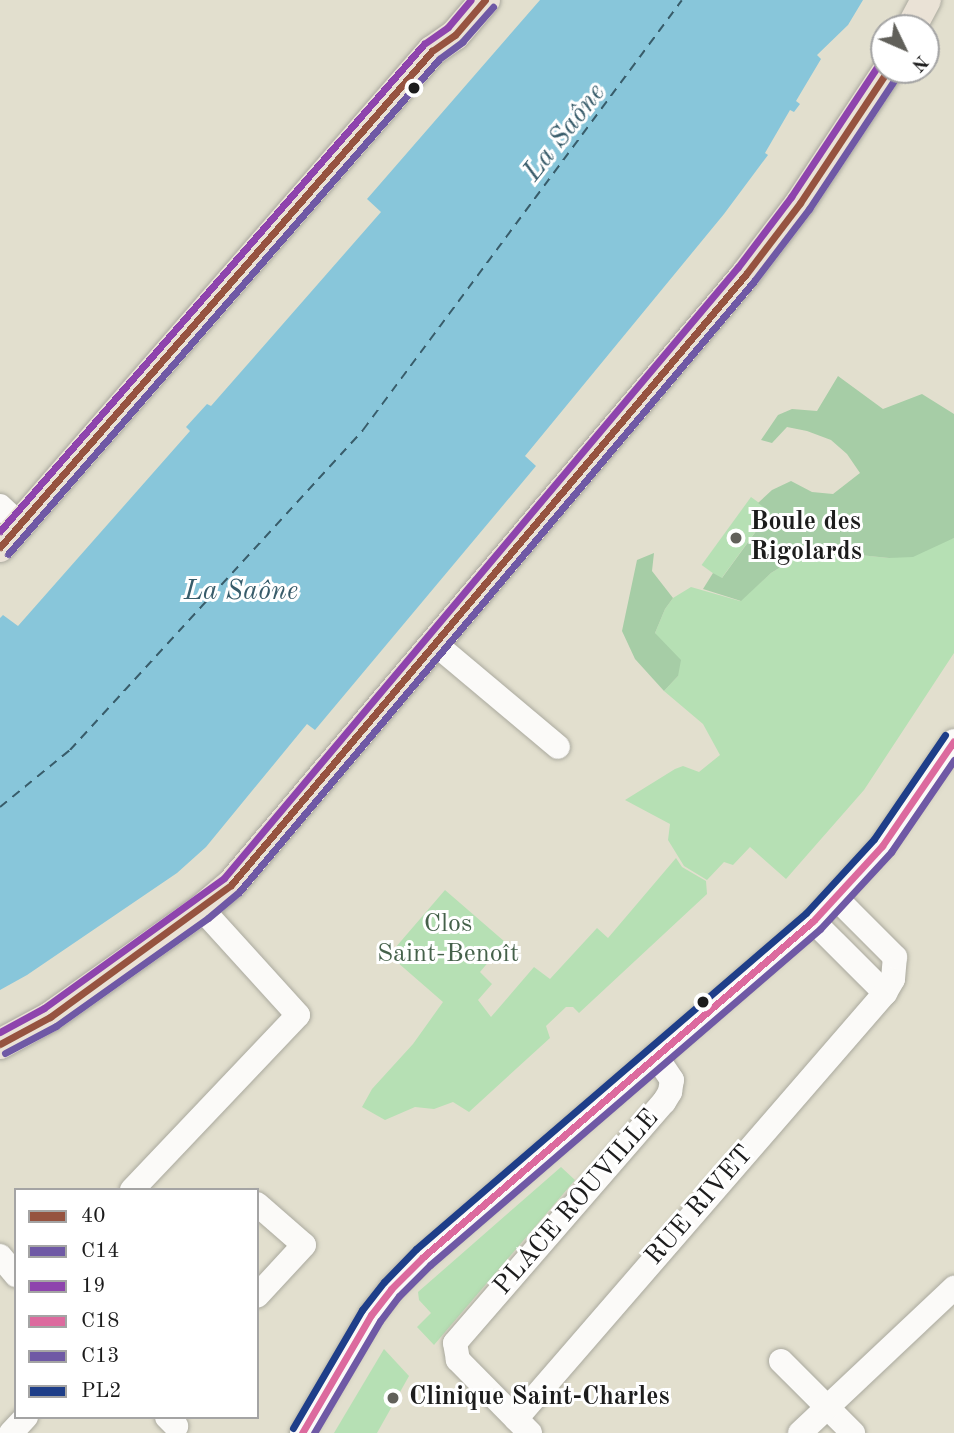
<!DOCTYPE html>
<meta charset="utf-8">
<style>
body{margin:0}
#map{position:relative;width:954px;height:1433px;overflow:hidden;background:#e2dfce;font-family:"Old Standard TT",serif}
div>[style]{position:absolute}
.green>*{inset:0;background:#b6e0b4;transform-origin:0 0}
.forest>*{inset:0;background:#a6cda6}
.water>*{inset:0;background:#88c6da}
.ferry>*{height:2px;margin-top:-1px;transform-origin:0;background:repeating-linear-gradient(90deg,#385c6a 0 9px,transparent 0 16px)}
.roads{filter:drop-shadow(0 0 2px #aaa99e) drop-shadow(0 0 2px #aaa99e)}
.minor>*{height:24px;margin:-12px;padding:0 12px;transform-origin:12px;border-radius:12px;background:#fbfaf8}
.major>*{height:30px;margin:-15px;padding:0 15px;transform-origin:15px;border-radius:15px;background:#eae2d6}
.bus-1>*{height:7px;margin:-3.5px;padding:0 3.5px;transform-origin:3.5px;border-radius:3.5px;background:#965340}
.bus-2>*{height:7px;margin:-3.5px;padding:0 3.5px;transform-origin:3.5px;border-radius:3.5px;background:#6f59a5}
.bus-3>*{height:7px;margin:-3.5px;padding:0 3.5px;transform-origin:3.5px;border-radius:3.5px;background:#8e44ad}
.bus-4>*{height:7px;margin:-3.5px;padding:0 3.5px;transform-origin:3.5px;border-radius:3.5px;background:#dc6a9e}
.bus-5>*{height:7px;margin:-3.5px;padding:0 3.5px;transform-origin:3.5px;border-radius:3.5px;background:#6f59a5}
.bus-6>*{height:7px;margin:-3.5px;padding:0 3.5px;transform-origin:3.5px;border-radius:3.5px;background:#1e3e89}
.dots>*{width:19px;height:19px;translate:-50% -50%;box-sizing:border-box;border:4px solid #fff;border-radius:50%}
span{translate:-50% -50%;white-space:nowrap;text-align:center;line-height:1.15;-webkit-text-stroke:6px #fff;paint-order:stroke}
.poi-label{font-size:26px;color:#1c1c1c;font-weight:700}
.left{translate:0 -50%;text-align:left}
.park-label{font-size:26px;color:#45614a}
.street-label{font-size:26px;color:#1c1c1c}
.water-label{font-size:28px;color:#385c6a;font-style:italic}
.legend{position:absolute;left:14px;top:1188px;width:245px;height:231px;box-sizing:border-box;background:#fff;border:2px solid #a4a4a4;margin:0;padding:9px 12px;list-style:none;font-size:21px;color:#1c1c1c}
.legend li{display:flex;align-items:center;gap:14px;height:35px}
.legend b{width:35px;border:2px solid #a4a4a4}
.north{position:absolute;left:870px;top:14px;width:70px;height:70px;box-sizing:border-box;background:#fff;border:2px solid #a4a4a4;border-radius:50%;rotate:134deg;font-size:19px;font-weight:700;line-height:28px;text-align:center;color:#1c1c1c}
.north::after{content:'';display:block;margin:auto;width:24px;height:32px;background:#61605a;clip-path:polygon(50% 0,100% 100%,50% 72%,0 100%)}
</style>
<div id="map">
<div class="green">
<i style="left:751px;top:497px;width:24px;height:84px;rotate:36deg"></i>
<i style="clip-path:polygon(954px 538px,954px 653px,864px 790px,786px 879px,750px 847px,733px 865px,724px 862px,707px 880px,684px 866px,668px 840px,670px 824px,625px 800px,675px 769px,683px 766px,699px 772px,720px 755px,703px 724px,664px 691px,678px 676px,655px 633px,665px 609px,673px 598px,691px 587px,740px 601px,771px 573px,794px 559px,820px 551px,889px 558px)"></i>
<i style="clip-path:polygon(676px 858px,682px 867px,706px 881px,707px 894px,579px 1013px,573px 1007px,566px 1007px,546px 1026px,550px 1038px,469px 1112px,453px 1102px,434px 1109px,415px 1107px,385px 1120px,362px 1107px,372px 1089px,413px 1044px,443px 1002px,389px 955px,445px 890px,505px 942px,480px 972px,492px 984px,478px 1000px,491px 1017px,534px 967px,550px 979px,597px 928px,608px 938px)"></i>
<i style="clip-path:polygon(561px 1167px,575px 1180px,434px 1345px,417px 1327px,431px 1313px,419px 1300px,418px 1292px)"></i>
<i style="clip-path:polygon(384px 1349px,409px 1376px,377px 1433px,334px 1433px)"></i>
</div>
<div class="forest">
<i style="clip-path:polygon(838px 376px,883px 409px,922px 394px,954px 414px,954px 538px,913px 557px,889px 558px,820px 551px,794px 559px,771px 573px,741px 601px,703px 589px,713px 573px,722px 578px,770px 512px,758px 503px,772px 490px,791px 481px,812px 492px,833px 494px,860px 473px,847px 454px,831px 440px,807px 431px,787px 427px,772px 443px,761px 440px,778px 415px,792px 409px,817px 411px)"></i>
<i style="clip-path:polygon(654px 553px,652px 571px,673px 598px,665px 609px,655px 633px,681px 660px,678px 676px,664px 691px,635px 659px,622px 631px,637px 560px)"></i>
</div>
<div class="water">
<i style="clip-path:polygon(540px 0,863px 0,848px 25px,817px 55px,821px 59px,796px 101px,800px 104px,794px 112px,790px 110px,765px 153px,768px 155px,724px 214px,525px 456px,536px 466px,315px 730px,307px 724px,206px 847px,177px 873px,27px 975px,0 990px,0 618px,3px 615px,18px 626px,190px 431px,186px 427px,207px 404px,211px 406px,381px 212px,367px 199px)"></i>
</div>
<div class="ferry">
<i style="left:0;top:807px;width:90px;rotate:-39.2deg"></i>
<i style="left:70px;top:750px;width:434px;rotate:-47.5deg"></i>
<i style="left:363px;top:430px;width:535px;rotate:-53.43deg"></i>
</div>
<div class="roads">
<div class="minor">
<i style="left:0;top:506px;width:26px;rotate:43deg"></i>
<i style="left:433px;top:642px;width:163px;rotate:40deg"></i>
<i style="left:813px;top:921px;width:102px;rotate:45deg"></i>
<i style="left:132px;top:1190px;width:241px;rotate:-46.5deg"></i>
<i style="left:298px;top:1015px;width:143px;rotate:-132.2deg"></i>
<i style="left:257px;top:1204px;width:62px;rotate:41.1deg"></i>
<i style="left:304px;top:1245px;width:69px;rotate:132.7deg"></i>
<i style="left:0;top:1256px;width:25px;rotate:50deg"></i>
<i style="left:781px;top:1361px;width:102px;rotate:45deg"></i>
<i style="left:167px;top:1417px;width:13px;rotate:45deg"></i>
<i style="left:516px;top:1419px;width:564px;rotate:-49.1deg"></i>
<i style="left:885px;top:993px;width:16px;rotate:-60deg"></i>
<i style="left:893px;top:979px;width:22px;rotate:-85deg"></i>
<i style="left:895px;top:957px;width:83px;rotate:-135deg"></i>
<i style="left:11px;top:1433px;width:22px;rotate:-47deg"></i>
<i style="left:302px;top:1433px;width:137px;rotate:-59.7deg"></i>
<i style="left:371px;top:1315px;width:33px;rotate:-52deg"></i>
<i style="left:391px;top:1289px;width:45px;rotate:-45deg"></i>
<i style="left:423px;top:1257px;width:515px;rotate:-40.75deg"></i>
<i style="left:813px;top:921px;width:102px;rotate:-47.4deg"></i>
<i style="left:882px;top:846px;width:127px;rotate:-55.6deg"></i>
<i style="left:530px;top:1433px;width:103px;rotate:-134.6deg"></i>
<i style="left:458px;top:1360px;width:17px;rotate:-100deg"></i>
<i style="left:455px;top:1343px;width:319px;rotate:-49.1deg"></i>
<i style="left:664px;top:1102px;width:12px;rotate:-59deg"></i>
<i style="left:670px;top:1092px;width:12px;rotate:-81deg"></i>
<i style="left:672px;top:1080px;width:29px;rotate:-124deg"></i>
<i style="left:800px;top:1433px;width:212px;rotate:-43.3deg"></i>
</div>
<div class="major">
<i style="left:911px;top:28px;width:32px;rotate:-62deg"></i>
<i style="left:0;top:547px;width:658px;rotate:-48.95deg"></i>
<i style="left:432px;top:51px;width:28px;rotate:-35deg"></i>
<i style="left:455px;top:35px;width:46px;rotate:-49.4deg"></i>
<i style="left:0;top:1044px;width:57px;rotate:-28.4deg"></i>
<i style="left:50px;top:1017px;width:186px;rotate:-35.4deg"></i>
<i style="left:202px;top:909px;width:38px;rotate:-40deg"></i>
<i style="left:231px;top:885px;width:799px;rotate:-49.87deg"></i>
<i style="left:746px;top:274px;width:89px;rotate:-52.7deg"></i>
<i style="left:800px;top:203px;width:159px;rotate:-56.5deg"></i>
</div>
</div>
<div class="bus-1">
<i style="left:0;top:547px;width:658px;rotate:-48.95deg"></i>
<i style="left:432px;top:51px;width:28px;rotate:-35deg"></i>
<i style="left:455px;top:35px;width:46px;rotate:-49.4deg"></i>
<i style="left:0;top:1044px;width:57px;rotate:-28.4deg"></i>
<i style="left:50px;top:1017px;width:224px;rotate:-36.1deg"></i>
<i style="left:231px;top:885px;width:799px;rotate:-49.87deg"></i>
<i style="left:746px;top:274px;width:89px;rotate:-52.7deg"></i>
<i style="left:800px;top:203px;width:159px;rotate:-56.5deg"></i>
</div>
<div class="bus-2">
<i style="left:8px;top:554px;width:656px;rotate:-48.95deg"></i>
<i style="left:439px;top:59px;width:29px;rotate:-36deg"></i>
<i style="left:462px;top:42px;width:47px;rotate:-48.5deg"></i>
<i style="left:5px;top:1053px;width:58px;rotate:-27.9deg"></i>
<i style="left:56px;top:1026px;width:186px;rotate:-35.4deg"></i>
<i style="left:208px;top:918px;width:40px;rotate:-40deg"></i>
<i style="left:239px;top:892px;width:799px;rotate:-49.87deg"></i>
<i style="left:754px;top:281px;width:91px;rotate:-52.6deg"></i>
<i style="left:809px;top:209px;width:159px;rotate:-56.5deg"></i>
</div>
<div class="bus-3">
<i style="left:0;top:531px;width:646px;rotate:-48.96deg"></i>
<i style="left:424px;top:44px;width:29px;rotate:-35deg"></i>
<i style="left:448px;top:27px;width:35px;rotate:-50deg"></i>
<i style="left:0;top:1032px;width:50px;rotate:-28.6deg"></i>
<i style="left:44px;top:1008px;width:222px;rotate:-35.8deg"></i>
<i style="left:224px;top:878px;width:798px;rotate:-49.93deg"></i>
<i style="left:738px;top:267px;width:88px;rotate:-52.9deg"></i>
<i style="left:791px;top:197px;width:159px;rotate:-56.5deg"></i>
</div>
<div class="bus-4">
<i style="left:302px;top:1433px;width:137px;rotate:-59.7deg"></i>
<i style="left:371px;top:1315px;width:33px;rotate:-52deg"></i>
<i style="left:391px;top:1289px;width:45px;rotate:-45deg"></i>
<i style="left:423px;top:1257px;width:515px;rotate:-40.75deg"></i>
<i style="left:813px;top:921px;width:102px;rotate:-47.4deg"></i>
<i style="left:882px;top:846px;width:127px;rotate:-55.6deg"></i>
</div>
<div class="bus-5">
<i style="left:314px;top:1433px;width:130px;rotate:-59.5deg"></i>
<i style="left:380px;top:1321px;width:31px;rotate:-53deg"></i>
<i style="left:399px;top:1296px;width:44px;rotate:-45deg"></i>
<i style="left:430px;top:1265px;width:515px;rotate:-40.75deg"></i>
<i style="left:820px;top:929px;width:105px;rotate:-47.3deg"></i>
<i style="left:891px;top:852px;width:112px;rotate:-55.6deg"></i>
</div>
<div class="bus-6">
<i style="left:293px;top:1428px;width:137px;rotate:-59.7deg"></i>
<i style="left:362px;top:1310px;width:36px;rotate:-52deg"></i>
<i style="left:384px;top:1282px;width:46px;rotate:-45.9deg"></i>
<i style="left:416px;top:1249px;width:515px;rotate:-40.75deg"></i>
<i style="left:806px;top:913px;width:100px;rotate:-47.4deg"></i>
<i style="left:874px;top:839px;width:126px;rotate:-55.7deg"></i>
</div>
<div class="dots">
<i style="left:414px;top:88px;background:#1c1c1c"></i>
<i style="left:736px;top:538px;background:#61605a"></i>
<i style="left:703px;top:1002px;background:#1c1c1c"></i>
<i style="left:393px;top:1398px;background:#61605a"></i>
</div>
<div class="poi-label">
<span class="left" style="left:750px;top:538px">Boule des<br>Rigolards</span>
<span class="left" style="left:409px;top:1398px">Clinique Saint-Charles</span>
</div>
<div class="park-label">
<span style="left:448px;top:940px">Clos<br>Saint-Benoît</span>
</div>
<div class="street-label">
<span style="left:577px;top:1203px;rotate:-49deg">PLACE ROUVILLE</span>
<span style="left:700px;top:1206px;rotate:-49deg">RUE RIVET</span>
</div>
<div class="water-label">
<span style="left:565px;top:133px;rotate:-52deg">La Saône</span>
<span style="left:241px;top:592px">La Saône</span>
</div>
<ul class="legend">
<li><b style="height:9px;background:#965340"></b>40</li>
<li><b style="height:9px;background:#6f59a5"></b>C14</li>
<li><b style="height:9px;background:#8e44ad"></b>19</li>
<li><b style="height:9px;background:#dc6a9e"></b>C18</li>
<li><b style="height:9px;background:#6f59a5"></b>C13</li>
<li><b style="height:9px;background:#1e3e89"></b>PL2</li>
</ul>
<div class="north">N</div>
</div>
